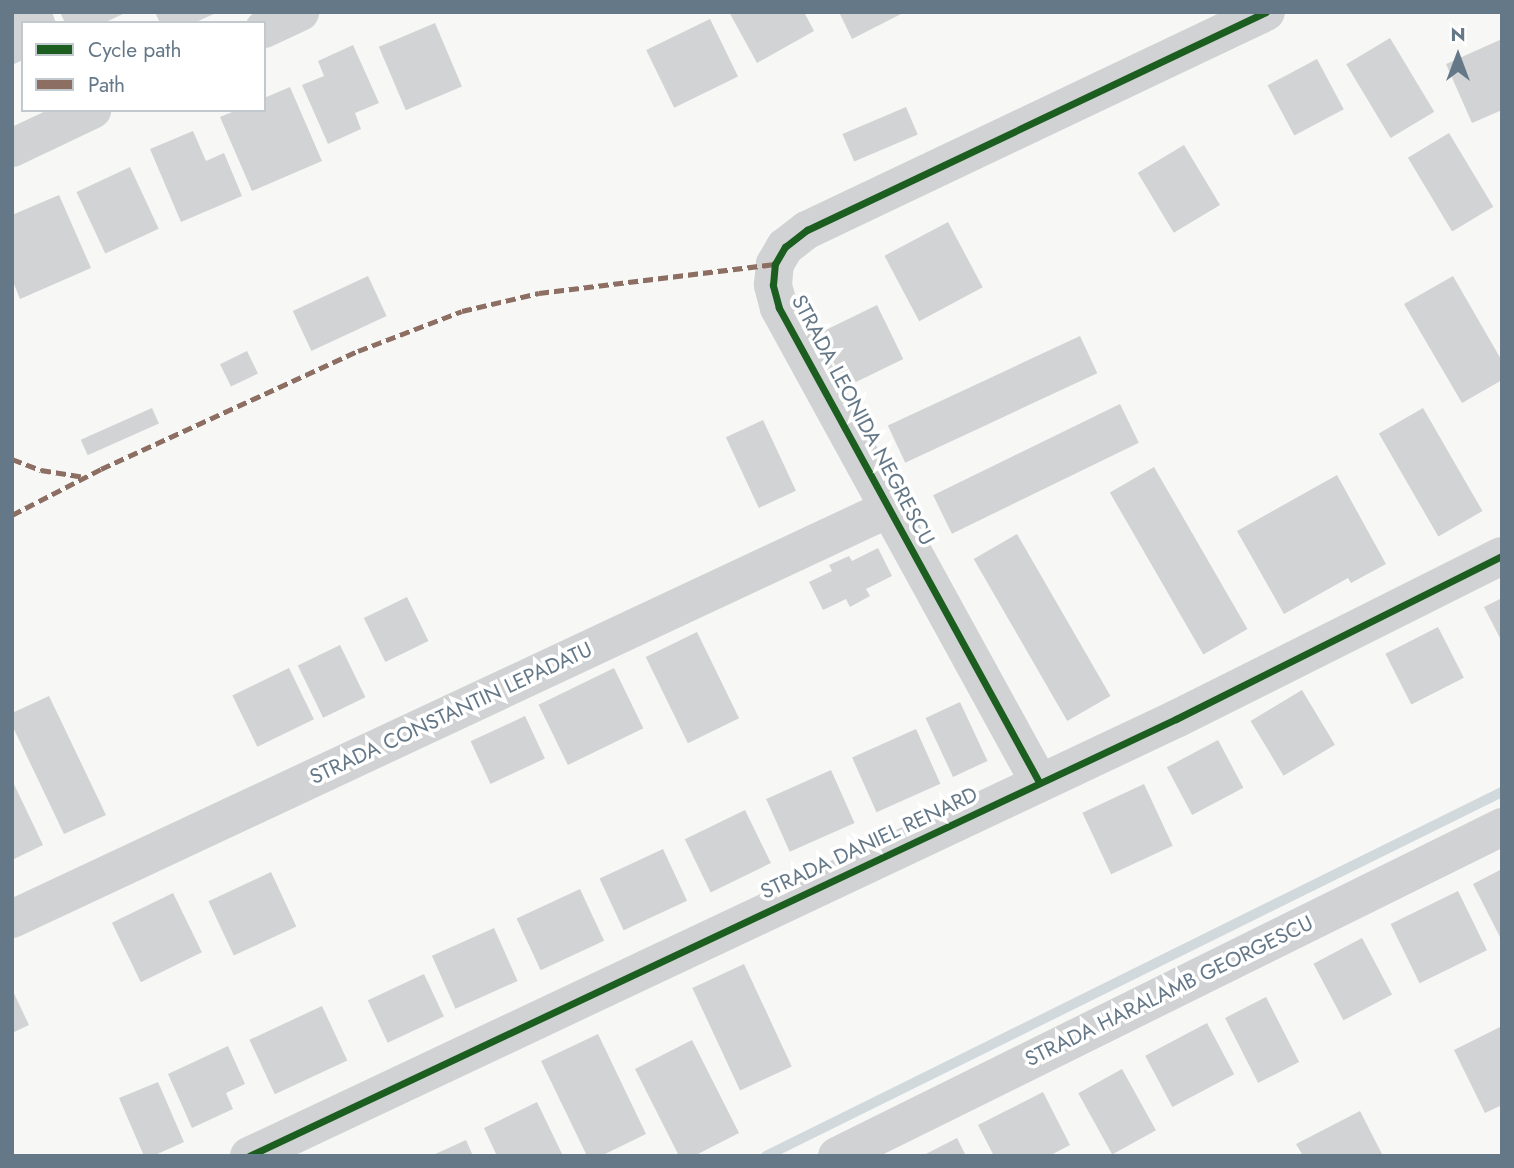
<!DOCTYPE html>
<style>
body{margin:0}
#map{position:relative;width:1514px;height:1168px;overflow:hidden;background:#f7f7f6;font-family:Jost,sans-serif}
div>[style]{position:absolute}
.stream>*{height:10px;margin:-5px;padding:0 5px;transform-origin:5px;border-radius:5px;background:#d1d9dc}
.building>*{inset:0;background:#d2d3d4;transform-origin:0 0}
.minor>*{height:38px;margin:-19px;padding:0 19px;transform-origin:19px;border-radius:19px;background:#d1d2d3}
.quiet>*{height:5px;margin-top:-2.5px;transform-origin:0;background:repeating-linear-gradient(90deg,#8d6e63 0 10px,transparent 0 15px)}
.cycleway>*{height:7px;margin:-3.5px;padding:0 3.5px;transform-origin:3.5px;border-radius:3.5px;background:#1b5e20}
span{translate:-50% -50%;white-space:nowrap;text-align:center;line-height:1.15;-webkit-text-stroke:7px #fff;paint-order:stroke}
.street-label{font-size:21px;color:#657888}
.frame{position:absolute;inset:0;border:14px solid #657888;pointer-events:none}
.legend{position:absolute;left:21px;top:21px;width:245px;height:91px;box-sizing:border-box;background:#fff;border:2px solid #c1c9cf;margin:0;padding:9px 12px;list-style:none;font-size:21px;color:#657888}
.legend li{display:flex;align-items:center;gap:14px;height:35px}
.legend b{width:35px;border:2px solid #c1c9cf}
.north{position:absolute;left:1423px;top:21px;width:70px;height:70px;-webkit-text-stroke:5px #fff;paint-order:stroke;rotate:0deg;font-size:19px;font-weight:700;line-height:28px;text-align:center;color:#657888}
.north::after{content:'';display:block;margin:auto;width:24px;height:32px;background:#657888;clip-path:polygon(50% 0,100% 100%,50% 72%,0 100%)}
</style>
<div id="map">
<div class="stream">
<i style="left:766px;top:1156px;width:821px;rotate:-26.32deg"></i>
</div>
<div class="building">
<i style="clip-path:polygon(12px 12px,52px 12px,56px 23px,23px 23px,23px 60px,12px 65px)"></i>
<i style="clip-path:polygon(60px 12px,127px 12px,104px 23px,65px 23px)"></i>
<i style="clip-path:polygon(155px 12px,218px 12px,194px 23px,160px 23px)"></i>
<i style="clip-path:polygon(729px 12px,804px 12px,814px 31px,757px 63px)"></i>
<i style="clip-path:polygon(839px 12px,905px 12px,852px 39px)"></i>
<i style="left:710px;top:19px;width:64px;height:71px;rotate:64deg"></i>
<i style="left:435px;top:23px;width:69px;height:61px;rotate:67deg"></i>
<i style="left:1390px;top:38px;width:86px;height:51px;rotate:59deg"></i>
<i style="clip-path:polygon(1502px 39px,1502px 110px,1472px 123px,1446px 64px)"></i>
<i style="clip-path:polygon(353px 45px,379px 103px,355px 113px,361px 129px,328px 144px,302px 85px,324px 76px,318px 61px)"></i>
<i style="left:1317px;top:59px;width:57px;height:56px;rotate:62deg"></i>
<i style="clip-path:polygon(290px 87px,322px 161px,252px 191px,220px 117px,237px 110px,264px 110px,264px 98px)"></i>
<i style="left:906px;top:107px;width:30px;height:69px;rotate:67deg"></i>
<i style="clip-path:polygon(193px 131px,206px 161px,224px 153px,242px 196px,181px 222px,150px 149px)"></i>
<i style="left:1449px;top:133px;width:86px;height:48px;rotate:59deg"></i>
<i style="left:1184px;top:145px;width:70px;height:54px;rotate:59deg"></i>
<i style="left:130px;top:167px;width:68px;height:59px;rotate:65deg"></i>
<i style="clip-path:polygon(59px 195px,91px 268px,20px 299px,12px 279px,12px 215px)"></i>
<i style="left:948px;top:222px;width:74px;height:72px;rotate:62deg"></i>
<i style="left:368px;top:276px;width:44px;height:83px;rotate:65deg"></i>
<i style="clip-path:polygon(1453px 276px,1502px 361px,1502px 380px,1462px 403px,1404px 304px)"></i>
<i style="left:877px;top:305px;width:60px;height:64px;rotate:64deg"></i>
<i style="left:1080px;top:336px;width:41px;height:212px;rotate:65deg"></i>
<i style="left:247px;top:351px;width:25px;height:30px;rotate:64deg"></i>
<i style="left:1120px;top:404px;width:43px;height:208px;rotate:64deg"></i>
<i style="left:152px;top:408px;width:17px;height:78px;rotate:66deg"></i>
<i style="left:1423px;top:408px;width:119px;height:51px;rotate:60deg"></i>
<i style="left:763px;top:420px;width:78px;height:41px;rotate:65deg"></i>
<i style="left:1154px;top:467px;width:187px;height:51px;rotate:60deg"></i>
<i style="clip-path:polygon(1337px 475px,1386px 564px,1351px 583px,1348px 578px,1284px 614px,1237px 531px)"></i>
<i style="left:1017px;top:534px;width:187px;height:50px;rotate:60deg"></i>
<i style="clip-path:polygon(878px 548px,892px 576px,866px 589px,870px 596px,850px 607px,846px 599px,823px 610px,809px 582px,832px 571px,829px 565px,849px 556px,852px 561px)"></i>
<i style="left:407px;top:597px;width:49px;height:48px;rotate:64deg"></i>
<i style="clip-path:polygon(1502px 598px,1502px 642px,1484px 607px)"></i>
<i style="left:1438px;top:627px;width:57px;height:59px;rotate:63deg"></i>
<i style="left:697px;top:632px;width:96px;height:57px;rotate:64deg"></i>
<i style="left:340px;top:645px;width:58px;height:47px;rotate:64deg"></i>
<i style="left:289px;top:668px;width:57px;height:63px;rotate:64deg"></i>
<i style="left:614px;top:668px;width:67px;height:84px;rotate:64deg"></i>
<i style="left:1302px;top:690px;width:64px;height:60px;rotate:59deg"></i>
<i style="clip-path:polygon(49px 696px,106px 815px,64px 834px,12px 725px,12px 713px)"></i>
<i style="left:960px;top:702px;width:65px;height:38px;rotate:65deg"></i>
<i style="left:525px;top:716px;width:47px;height:60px;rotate:65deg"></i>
<i style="left:916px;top:729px;width:60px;height:70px;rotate:66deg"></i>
<i style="left:1218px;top:740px;width:54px;height:58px;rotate:62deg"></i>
<i style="left:831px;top:770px;width:58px;height:71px;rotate:66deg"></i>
<i style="clip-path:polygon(12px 780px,43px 845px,12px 860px)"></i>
<i style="left:1144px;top:784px;width:68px;height:68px;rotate:65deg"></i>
<i style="left:745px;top:810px;width:59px;height:67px;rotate:64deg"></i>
<i style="left:663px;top:849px;width:57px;height:70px;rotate:65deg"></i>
<i style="clip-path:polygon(1502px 869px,1502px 941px,1473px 884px)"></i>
<i style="left:271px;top:872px;width:60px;height:69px;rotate:65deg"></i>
<i style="left:580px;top:889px;width:57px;height:70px;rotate:65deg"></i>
<i style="left:1458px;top:891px;width:66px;height:75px;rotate:64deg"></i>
<i style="left:173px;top:893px;width:66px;height:68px;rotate:64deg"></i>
<i style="left:494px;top:928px;width:58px;height:68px;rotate:66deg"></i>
<i style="left:1362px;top:938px;width:64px;height:55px;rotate:62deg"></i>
<i style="left:744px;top:964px;width:113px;height:57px;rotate:65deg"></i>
<i style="left:424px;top:974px;width:47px;height:62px;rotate:65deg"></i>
<i style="clip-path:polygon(12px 989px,29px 1025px,12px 1033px)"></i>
<i style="left:1266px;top:997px;width:73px;height:46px;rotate:63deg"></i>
<i style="left:322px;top:1006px;width:60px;height:80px;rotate:65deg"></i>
<i style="left:1207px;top:1023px;width:58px;height:70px;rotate:62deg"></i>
<i style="clip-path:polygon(1502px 1026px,1502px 1105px,1485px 1113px,1454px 1050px)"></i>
<i style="clip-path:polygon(598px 1034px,646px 1134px,601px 1156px,587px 1156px,541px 1061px)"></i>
<i style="clip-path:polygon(692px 1040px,739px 1133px,694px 1156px,679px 1156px,635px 1069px)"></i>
<i style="clip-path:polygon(228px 1046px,245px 1084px,226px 1093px,233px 1109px,192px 1128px,168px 1074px)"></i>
<i style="left:1122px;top:1069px;width:70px;height:50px;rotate:61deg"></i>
<i style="clip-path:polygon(158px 1082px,184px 1142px,153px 1156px,144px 1156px,119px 1098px)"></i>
<i style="clip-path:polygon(1043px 1092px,1070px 1145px,1049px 1156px,994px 1156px,978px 1125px)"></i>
<i style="clip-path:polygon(537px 1102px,563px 1156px,497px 1156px,484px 1128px)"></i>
<i style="clip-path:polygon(1360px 1111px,1383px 1156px,1303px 1156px,1296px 1144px)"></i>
<i style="clip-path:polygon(957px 1138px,966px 1156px,922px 1156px)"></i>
<i style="clip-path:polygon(466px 1140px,473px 1156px,431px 1156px)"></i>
</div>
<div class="minor">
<i style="left:264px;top:29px;width:40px;rotate:-25deg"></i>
<i style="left:12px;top:148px;width:89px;rotate:-25.4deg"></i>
<i style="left:1039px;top:782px;width:541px;rotate:-118.75deg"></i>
<i style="left:779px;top:308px;width:24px;rotate:-105deg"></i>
<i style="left:773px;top:285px;width:21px;rotate:-85deg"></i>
<i style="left:775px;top:264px;width:20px;rotate:-60deg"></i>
<i style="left:785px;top:247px;width:28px;rotate:-38deg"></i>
<i style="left:807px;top:230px;width:508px;rotate:-25.41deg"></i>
<i style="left:12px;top:919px;width:969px;rotate:-25.08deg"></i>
<i style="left:249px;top:1156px;width:1025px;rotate:-25.24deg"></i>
<i style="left:1176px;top:719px;width:364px;rotate:-26.6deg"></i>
<i style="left:837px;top:1156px;width:742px;rotate:-26.32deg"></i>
</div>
<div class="quiet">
<i style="left:12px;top:459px;width:31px;rotate:21deg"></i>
<i style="left:41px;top:470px;width:44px;rotate:9.2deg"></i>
<i style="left:12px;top:515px;width:100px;rotate:-27.3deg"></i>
<i style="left:101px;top:469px;width:283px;rotate:-24.7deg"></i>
<i style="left:358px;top:351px;width:111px;rotate:-21deg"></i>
<i style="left:462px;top:311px;width:79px;rotate:-13.2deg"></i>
<i style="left:539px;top:293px;width:238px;rotate:-7deg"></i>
</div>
<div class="cycleway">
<i style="left:1039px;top:782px;width:541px;rotate:-118.75deg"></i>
<i style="left:779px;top:308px;width:24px;rotate:-105deg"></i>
<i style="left:773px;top:285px;width:21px;rotate:-85deg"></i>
<i style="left:775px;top:264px;width:20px;rotate:-60deg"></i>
<i style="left:785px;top:247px;width:28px;rotate:-38deg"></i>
<i style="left:807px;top:230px;width:508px;rotate:-25.41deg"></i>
<i style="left:249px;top:1156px;width:1025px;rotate:-25.24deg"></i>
<i style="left:1176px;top:719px;width:364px;rotate:-26.6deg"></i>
</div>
<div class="street-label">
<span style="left:863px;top:420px;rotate:62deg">STRADA LEONIDA NEGRESCU</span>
<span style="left:451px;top:713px;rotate:-25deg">STRADA CONSTANTIN LEPADATU</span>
<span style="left:869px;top:843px;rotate:-25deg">STRADA DANIEL RENARD</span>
<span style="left:1169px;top:991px;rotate:-26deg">STRADA HARALAMB GEORGESCU</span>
</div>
<div class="frame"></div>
<ul class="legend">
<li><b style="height:9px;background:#1b5e20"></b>Cycle path</li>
<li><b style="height:9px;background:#8d6e63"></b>Path</li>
</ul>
<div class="north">N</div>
</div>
